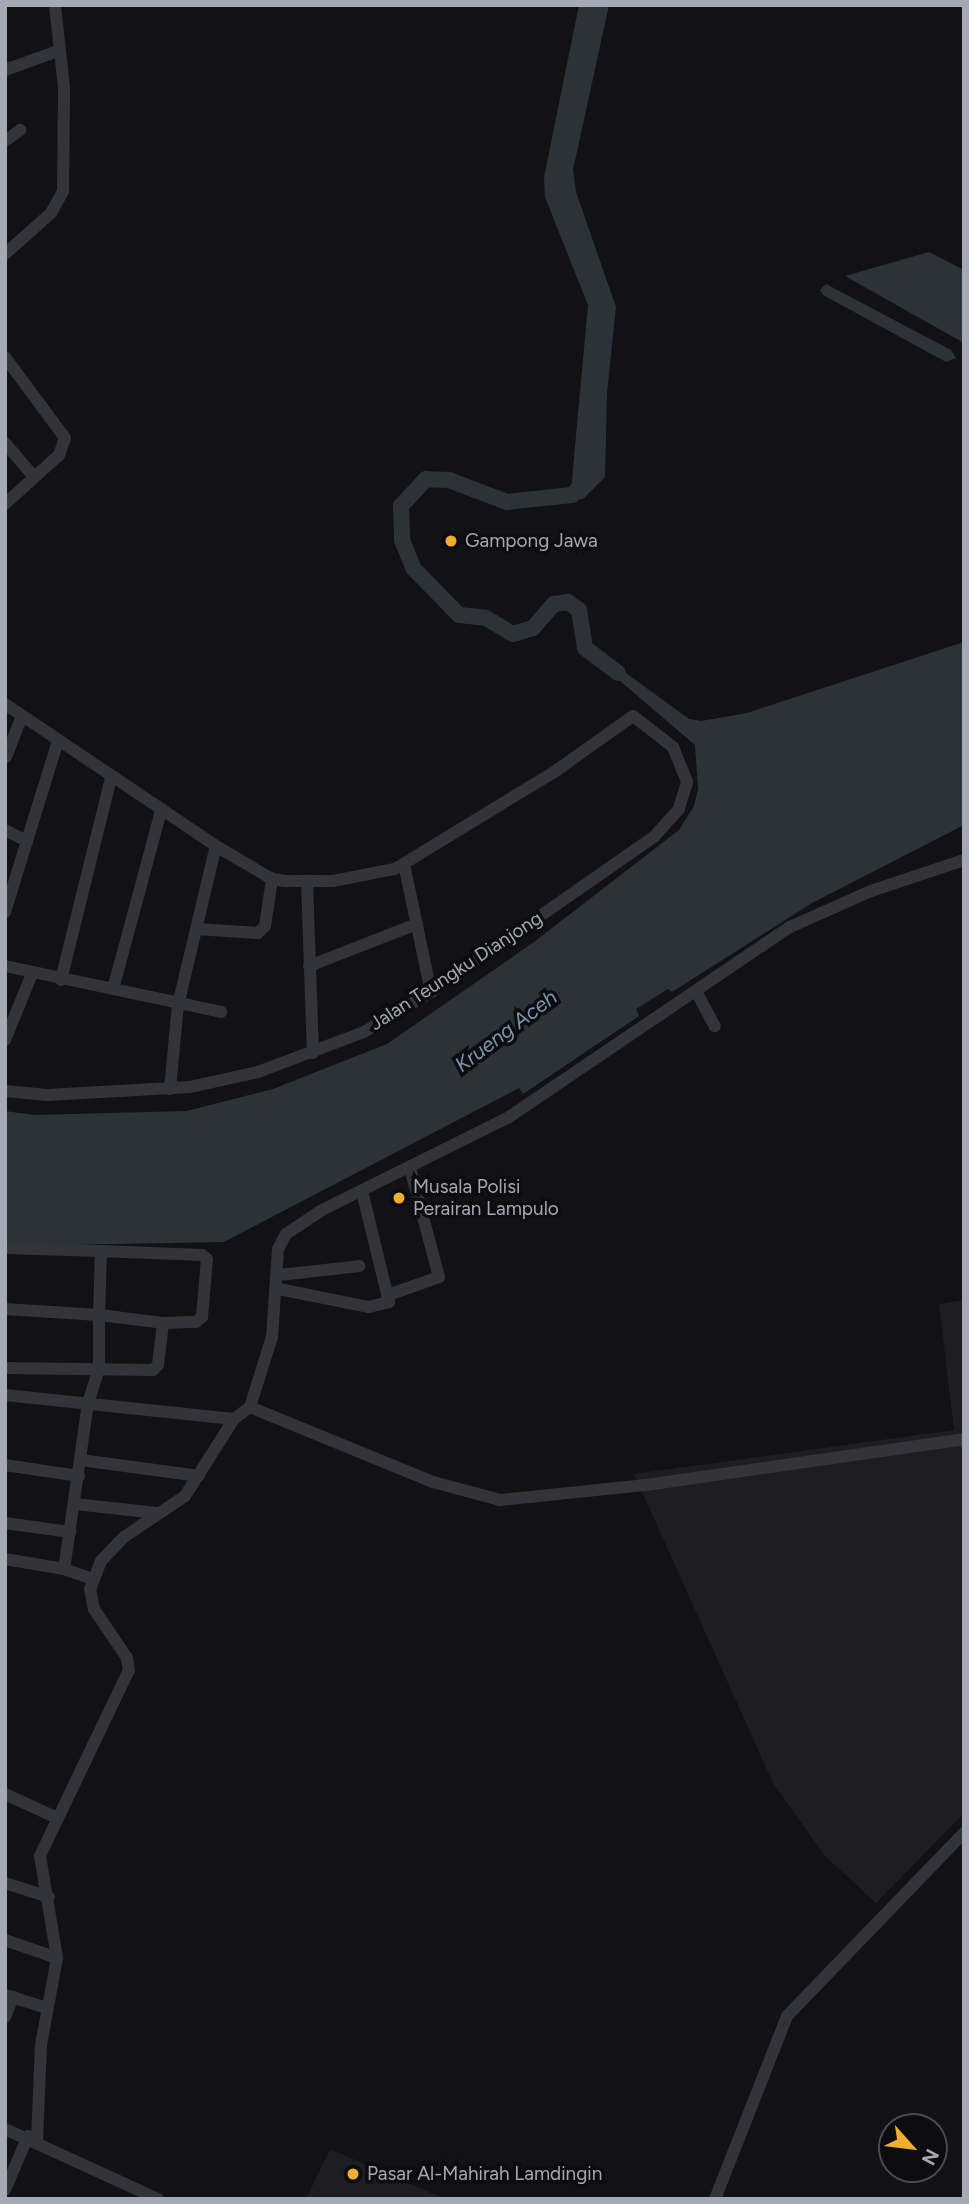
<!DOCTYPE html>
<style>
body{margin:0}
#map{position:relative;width:969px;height:2204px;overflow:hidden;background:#121214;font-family:Figtree,sans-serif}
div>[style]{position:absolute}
.built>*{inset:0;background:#1e1e21}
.water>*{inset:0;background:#2b3339}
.river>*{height:16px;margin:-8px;padding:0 8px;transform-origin:8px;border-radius:8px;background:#2b3339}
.minor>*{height:12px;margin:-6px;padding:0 6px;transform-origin:6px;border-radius:6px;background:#333439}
.dots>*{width:19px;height:19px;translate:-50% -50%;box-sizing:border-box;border:4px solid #0d0d0f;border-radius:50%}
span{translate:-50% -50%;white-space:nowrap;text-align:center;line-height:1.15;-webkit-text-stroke:7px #0d0d0f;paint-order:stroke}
.poi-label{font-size:19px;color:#a4a9b4}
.left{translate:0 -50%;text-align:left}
.street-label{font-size:19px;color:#a4a9b4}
.water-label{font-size:21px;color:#7b97af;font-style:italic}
.frame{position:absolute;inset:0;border:7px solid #a4a9b4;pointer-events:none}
.north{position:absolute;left:878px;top:2113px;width:70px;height:70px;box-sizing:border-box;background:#0d0d0f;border:2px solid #494b51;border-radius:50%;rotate:118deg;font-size:19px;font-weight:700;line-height:28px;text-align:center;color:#a4a9b4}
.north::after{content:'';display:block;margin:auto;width:24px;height:32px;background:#efae2f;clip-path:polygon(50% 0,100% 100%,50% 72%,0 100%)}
</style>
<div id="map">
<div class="built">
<i style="clip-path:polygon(964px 1300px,964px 1813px,876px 1903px,825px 1856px,773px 1783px,634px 1474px,954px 1430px,939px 1304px)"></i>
<i style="clip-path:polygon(330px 2149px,445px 2199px,306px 2199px)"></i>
</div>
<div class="water">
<i style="clip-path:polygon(579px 5px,609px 5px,573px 170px,576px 192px,616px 307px,607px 393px,605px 477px,583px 499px,570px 501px,588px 305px,545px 197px,544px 177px)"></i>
<i style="clip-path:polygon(929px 252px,964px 270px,964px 343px,845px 276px)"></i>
<i style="clip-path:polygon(826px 284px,951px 350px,956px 358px,946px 362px,823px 295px,820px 290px)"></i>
<i style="clip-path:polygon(964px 642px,964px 825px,812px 903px,672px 992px,668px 989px,636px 1009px,639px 1016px,523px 1094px,519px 1088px,224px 1242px,5px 1246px,5px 1111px,34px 1115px,187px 1111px,273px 1089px,387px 1044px,534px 942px,679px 830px,694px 806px,698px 789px,695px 745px,599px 663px,604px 657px,689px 719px,701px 721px,747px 713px)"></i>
</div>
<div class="river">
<i style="left:585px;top:482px;width:18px;rotate:135deg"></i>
<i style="left:572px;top:495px;width:65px;rotate:173.9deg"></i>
<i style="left:507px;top:502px;width:62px;rotate:-159.2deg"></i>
<i style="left:449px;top:480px;width:23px;rotate:-178deg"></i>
<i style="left:426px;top:479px;width:37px;rotate:133deg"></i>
<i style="left:401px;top:506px;width:34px;rotate:88deg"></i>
<i style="left:402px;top:540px;width:31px;rotate:68deg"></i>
<i style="left:414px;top:569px;width:64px;rotate:45.6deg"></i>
<i style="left:459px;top:615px;width:27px;rotate:6deg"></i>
<i style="left:486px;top:618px;width:31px;rotate:31deg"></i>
<i style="left:513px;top:634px;width:21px;rotate:-17deg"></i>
<i style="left:533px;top:628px;width:32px;rotate:-49deg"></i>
<i style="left:554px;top:604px;width:14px;rotate:-8deg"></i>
<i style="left:568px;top:602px;width:14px;rotate:36deg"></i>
<i style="left:579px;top:610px;width:38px;rotate:81deg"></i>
<i style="left:585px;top:648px;width:41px;rotate:37.1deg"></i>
</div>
<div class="minor">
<i style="left:5px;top:70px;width:56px;rotate:-19.7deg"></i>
<i style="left:5px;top:141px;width:19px;rotate:-36deg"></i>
<i style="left:5px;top:254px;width:62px;rotate:-41.7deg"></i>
<i style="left:51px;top:213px;width:25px;rotate:-61deg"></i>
<i style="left:63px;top:191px;width:104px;rotate:-89.4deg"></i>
<i style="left:64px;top:87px;width:82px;rotate:-96.3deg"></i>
<i style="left:5px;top:357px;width:101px;rotate:53.5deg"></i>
<i style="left:65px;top:438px;width:18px;rotate:109deg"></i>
<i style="left:59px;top:455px;width:73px;rotate:137.8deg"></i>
<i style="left:5px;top:443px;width:45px;rotate:49.5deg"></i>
<i style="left:5px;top:704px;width:254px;rotate:33.9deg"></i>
<i style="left:216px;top:846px;width:65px;rotate:30.5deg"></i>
<i style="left:272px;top:879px;width:13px;rotate:9deg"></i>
<i style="left:285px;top:881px;width:48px"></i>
<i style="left:333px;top:881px;width:63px;rotate:-11deg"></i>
<i style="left:395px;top:869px;width:190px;rotate:-31.4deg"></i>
<i style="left:557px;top:770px;width:93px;rotate:-35.4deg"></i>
<i style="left:633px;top:716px;width:51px;rotate:37.8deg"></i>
<i style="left:673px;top:747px;width:38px;rotate:68deg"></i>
<i style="left:687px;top:782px;width:28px;rotate:107deg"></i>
<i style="left:679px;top:809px;width:36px;rotate:132deg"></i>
<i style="left:655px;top:836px;width:273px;rotate:145.1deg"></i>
<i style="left:431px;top:992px;width:78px;rotate:149.2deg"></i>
<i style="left:364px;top:1032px;width:113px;rotate:159.3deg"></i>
<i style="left:258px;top:1072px;width:70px;rotate:167.6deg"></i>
<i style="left:190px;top:1087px;width:143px;rotate:176.8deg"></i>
<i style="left:47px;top:1095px;width:42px;rotate:-174.6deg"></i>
<i style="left:6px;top:757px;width:44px;rotate:-68.7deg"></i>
<i style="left:5px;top:830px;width:25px;rotate:27deg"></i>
<i style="left:404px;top:864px;width:131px;rotate:78.1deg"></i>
<i style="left:307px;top:882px;width:171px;rotate:88deg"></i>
<i style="left:5px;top:912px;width:179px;rotate:-72.8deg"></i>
<i style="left:196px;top:929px;width:62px;rotate:3.7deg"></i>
<i style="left:258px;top:933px;width:10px;rotate:-45deg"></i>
<i style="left:265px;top:926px;width:48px;rotate:-81.5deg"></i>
<i style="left:5px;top:966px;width:221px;rotate:12deg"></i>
<i style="left:309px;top:966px;width:116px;rotate:-21.3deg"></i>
<i style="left:61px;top:980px;width:208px;rotate:-76.1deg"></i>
<i style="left:113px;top:989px;width:184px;rotate:-74.9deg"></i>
<i style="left:696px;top:991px;width:40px;rotate:62deg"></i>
<i style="left:5px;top:1040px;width:71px;rotate:-67.8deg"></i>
<i style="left:170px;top:1089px;width:84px;rotate:-84.6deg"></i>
<i style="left:178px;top:1005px;width:163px;rotate:-76.6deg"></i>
<i style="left:5px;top:1248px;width:96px;rotate:1.8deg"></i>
<i style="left:279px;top:1275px;width:81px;rotate:-6.3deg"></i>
<i style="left:279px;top:1289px;width:92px;rotate:11.3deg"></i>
<i style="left:369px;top:1307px;width:21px;rotate:-14deg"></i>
<i style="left:389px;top:1302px;width:114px;rotate:-103.7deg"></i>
<i style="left:388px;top:1295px;width:54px;rotate:-19.4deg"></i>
<i style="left:439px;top:1277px;width:113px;rotate:-104.9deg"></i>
<i style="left:5px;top:1309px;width:94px;rotate:3.7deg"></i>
<i style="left:99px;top:1315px;width:64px;rotate:7.1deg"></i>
<i style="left:163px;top:1323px;width:33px;rotate:-2deg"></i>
<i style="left:196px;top:1322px;width:8px;rotate:-40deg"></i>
<i style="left:202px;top:1317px;width:58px;rotate:-85.1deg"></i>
<i style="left:207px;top:1259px;width:6px;rotate:-141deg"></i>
<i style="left:202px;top:1255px;width:101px;rotate:-177.7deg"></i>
<i style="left:101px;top:1251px;width:64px;rotate:91.8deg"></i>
<i style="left:99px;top:1315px;width:54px;rotate:90deg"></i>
<i style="left:99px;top:1369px;width:36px;rotate:108deg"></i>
<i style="left:88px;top:1403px;width:168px;rotate:98.2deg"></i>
<i style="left:5px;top:1368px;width:148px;rotate:0.8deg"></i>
<i style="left:153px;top:1370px;width:7px;rotate:-45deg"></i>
<i style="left:158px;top:1365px;width:42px;rotate:-83.2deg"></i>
<i style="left:5px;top:1395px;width:230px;rotate:6deg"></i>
<i style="left:234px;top:1419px;width:91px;rotate:122.5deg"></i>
<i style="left:185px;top:1496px;width:73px;rotate:146.1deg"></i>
<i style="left:124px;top:1537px;width:33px;rotate:134deg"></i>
<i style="left:101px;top:1561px;width:30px;rotate:111deg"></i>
<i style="left:90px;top:1589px;width:20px;rotate:79deg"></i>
<i style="left:94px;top:1609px;width:59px;rotate:56deg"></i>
<i style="left:127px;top:1658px;width:12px;rotate:81deg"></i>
<i style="left:129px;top:1670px;width:206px;rotate:115.6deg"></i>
<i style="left:40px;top:1856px;width:103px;rotate:80.5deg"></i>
<i style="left:57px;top:1958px;width:88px;rotate:100.4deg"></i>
<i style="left:41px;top:2045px;width:95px;rotate:92.4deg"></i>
<i style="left:250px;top:1407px;width:198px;rotate:22.3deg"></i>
<i style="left:433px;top:1482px;width:69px;rotate:15deg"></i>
<i style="left:500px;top:1500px;width:147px;rotate:-5.9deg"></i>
<i style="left:646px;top:1485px;width:321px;rotate:-8.2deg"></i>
<i style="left:234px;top:1419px;width:20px;rotate:-37deg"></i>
<i style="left:250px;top:1407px;width:73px;rotate:-72.6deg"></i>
<i style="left:272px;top:1337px;width:88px;rotate:-86.1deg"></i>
<i style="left:278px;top:1249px;width:17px;rotate:-62deg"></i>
<i style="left:286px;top:1234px;width:43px;rotate:-33.7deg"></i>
<i style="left:322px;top:1210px;width:209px;rotate:-26.4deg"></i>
<i style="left:509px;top:1117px;width:339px;rotate:-34.1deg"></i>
<i style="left:790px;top:927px;width:89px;rotate:-24deg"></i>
<i style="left:871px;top:891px;width:98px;rotate:-18.4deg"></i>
<i style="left:81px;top:1460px;width:119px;rotate:7.7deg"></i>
<i style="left:5px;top:1465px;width:75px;rotate:8.5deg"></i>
<i style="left:75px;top:1504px;width:82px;rotate:6.3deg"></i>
<i style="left:5px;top:1523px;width:66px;rotate:7.9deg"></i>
<i style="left:5px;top:1559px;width:60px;rotate:9.6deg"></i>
<i style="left:64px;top:1569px;width:31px;rotate:19deg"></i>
<i style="left:5px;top:1794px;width:55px;rotate:24.7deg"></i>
<i style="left:5px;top:1883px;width:46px;rotate:17.7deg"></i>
<i style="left:5px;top:1940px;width:55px;rotate:19.1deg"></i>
<i style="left:5px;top:1995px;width:44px;rotate:17.2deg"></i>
<i style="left:5px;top:2017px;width:22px;rotate:-68deg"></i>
<i style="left:5px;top:2129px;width:168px;rotate:24.6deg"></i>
<i style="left:5px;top:2190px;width:59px;rotate:-66.9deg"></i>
<i style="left:715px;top:2199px;width:197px;rotate:-68.5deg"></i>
<i style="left:787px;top:2016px;width:255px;rotate:-46deg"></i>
</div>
<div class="dots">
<i style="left:451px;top:541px;background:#efae2f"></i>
<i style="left:399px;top:1198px;background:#efae2f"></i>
<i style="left:353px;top:2174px;background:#efae2f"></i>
</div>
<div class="poi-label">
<span class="left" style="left:465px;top:541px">Gampong Jawa</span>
<span class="left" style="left:413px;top:1198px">Musala Polisi<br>Perairan Lampulo</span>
<span class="left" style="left:367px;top:2174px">Pasar Al-Mahirah Lamdingin</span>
</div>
<div class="street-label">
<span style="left:456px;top:971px;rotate:-33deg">Jalan Teungku Dianjong</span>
</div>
<div class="water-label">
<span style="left:506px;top:1031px;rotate:-37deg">Krueng Aceh</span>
</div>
<div class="frame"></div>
<div class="north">N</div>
</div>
